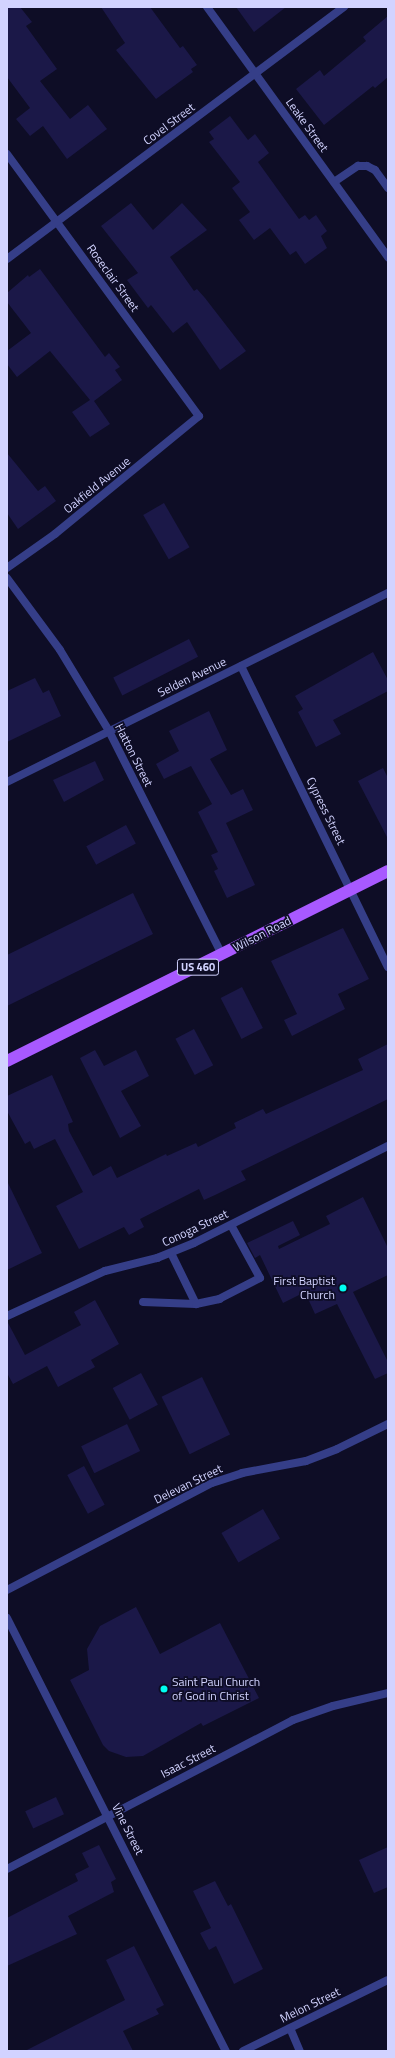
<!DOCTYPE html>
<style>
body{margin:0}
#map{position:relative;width:395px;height:2058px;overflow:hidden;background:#0e0d26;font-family:"Titillium Web",sans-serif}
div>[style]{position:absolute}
.building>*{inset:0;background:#1b1848;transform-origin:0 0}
.lane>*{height:8px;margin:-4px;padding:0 4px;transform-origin:4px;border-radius:4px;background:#353e88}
.street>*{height:8px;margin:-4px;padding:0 4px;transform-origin:4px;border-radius:4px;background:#353e88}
.primary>*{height:12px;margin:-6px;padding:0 6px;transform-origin:6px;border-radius:6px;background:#a859ff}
.dots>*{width:11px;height:11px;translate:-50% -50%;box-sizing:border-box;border:2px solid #0e0d26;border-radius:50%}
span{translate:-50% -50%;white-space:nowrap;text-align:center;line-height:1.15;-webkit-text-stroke:3.5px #0e0d26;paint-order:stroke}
.shield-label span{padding:1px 3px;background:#0e0d26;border:1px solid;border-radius:3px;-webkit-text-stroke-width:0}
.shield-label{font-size:11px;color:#d2d3ff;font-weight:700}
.street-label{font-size:12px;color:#d2d3ff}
.poi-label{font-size:12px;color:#d2d3ff}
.right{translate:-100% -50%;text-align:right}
.left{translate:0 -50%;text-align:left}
.frame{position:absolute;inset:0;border:8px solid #d2d3ff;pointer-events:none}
</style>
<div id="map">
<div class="building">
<i style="clip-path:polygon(7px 7px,20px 7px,32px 22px,26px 26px,57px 69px,40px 81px,70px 119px,88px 105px,107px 129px,67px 159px,43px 126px,30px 136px,16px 119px,30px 108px,7px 77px)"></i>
<i style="clip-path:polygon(101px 7px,150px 7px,180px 48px,183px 46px,197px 65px,191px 69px,193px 72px,156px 99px,116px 50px,125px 43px)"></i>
<i style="clip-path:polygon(236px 7px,286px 7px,254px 32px)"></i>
<i style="clip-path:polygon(388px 16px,388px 77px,375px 88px,373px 86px,324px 125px,296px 89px,320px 70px,324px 76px,366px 41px,363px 37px)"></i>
<i style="clip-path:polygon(230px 116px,248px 140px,255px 134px,269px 153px,258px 162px,299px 219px,305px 215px,309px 220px,316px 215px,327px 231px,321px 236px,327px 248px,305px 264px,296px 251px,290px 255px,270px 228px,254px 240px,239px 220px,250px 212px,232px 188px,240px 182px,209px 142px,214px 139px,209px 132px)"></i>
<i style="clip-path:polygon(131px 203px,153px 230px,182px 203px,207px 230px,170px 257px,194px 291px,197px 289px,205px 298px,246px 351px,220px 370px,187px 322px,173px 333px,151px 305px,148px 308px,127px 280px,138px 273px,101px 226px)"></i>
<i style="clip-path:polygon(40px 269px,105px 357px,109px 353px,120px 367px,115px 370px,122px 380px,94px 401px,110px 424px,90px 437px,72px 412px,90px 400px,50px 351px,17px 377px,7px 364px,7px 351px,31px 333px,7px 302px,7px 293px,28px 275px,29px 277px)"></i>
<i style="clip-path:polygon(7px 453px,38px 491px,45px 486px,56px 501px,18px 529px,7px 513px)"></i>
<i style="left:164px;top:503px;width:51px;height:24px;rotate:60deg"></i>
<i style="left:189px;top:639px;width:20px;height:85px;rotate:63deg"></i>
<i style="clip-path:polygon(373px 652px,388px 680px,388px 691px,333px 720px,341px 734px,316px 747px,298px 712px,303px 709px,295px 696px)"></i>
<i style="clip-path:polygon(35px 678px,43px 693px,49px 690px,61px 716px,7px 742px,7px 691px)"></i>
<i style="clip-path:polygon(209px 711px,227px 750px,210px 759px,231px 795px,243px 789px,253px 810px,226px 823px,255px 885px,227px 898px,214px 871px,218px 869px,211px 855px,218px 852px,198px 812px,212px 804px,191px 766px,164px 779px,156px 764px,179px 751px,169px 731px)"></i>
<i style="clip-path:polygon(95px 761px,104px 780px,64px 802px,53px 780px)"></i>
<i style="clip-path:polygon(383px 768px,388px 778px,388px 839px,358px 781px)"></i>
<i style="left:126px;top:825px;width:21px;height:45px;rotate:62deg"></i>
<i style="clip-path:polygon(133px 893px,153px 934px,7px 1006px,7px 955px)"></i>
<i style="clip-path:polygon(343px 928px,369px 979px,338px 994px,345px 1009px,292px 1036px,284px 1020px,297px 1014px,271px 961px)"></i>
<i style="left:242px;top:987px;width:46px;height:24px;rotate:63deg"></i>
<i style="left:194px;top:1029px;width:41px;height:21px;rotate:62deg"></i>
<i style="clip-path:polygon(388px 1044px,388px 1099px,241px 1171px,246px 1180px,215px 1195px,204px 1200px,199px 1189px,140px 1219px,144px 1227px,129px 1235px,124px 1227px,79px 1249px,56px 1206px,83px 1192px,55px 1139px,34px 1149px,30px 1141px,25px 1144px,7px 1111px,7px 1096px,52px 1075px,73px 1122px,68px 1124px,69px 1131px,93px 1176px,111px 1166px,117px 1178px,166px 1154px,167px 1156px,196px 1143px,198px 1147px,236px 1128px,234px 1123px,263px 1109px,266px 1114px,363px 1070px,358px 1059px)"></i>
<i style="clip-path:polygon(95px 1050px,104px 1066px,136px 1050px,149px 1076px,121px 1091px,141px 1126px,120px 1138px,80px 1058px)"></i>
<i style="clip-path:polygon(7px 1181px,42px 1253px,7px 1270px)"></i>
<i style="clip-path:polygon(363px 1197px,388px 1248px,388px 1275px,353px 1292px,388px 1362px,388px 1373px,375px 1379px,337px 1304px,315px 1314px,305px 1292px,283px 1303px,260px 1255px,255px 1258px,247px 1243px,293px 1221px,300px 1235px,278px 1246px,279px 1249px,330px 1224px,326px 1216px)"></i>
<i style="clip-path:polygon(95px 1300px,119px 1344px,91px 1360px,95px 1367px,58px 1387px,47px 1366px,13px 1384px,7px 1373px,7px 1321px,25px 1355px,81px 1325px,74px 1312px)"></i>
<i style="left:141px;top:1373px;width:36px;height:32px;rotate:62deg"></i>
<i style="left:202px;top:1377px;width:64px;height:45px;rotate:64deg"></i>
<i style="left:127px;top:1424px;width:30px;height:51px;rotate:64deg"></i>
<i style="left:84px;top:1466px;width:44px;height:19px;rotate:62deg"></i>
<i style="left:263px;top:1509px;width:34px;height:48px;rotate:60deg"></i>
<i style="clip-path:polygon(136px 1607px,160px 1654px,220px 1623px,259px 1698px,203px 1726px,201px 1723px,143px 1756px,126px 1757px,109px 1751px,103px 1745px,70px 1680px,89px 1670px,87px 1649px,100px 1626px)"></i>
<i style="left:56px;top:1797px;width:19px;height:34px;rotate:65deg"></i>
<i style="clip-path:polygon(99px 1845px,116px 1879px,111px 1882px,114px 1892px,68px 1916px,77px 1934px,7px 1966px,7px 1918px,78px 1881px,75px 1874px,89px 1867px,82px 1853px)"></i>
<i style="clip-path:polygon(388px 1847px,388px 1887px,374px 1893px,359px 1860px)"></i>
<i style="clip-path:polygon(215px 1881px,228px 1906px,231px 1904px,263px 1969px,234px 1984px,216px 1946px,209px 1950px,200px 1933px,211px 1928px,193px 1891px)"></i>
<i style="clip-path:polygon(134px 1946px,164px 2005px,156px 2009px,159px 2014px,123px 2031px,133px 2051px,25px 2051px,125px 2000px,106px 1960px)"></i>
</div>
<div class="lane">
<i style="left:334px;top:182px;width:29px;rotate:-34deg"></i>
<i style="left:358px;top:166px;width:9px"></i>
<i style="left:367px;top:166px;width:9px;rotate:27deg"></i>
<i style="left:375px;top:170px;width:22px;rotate:54deg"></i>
<i style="left:171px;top:1253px;width:57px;rotate:63.9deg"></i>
<i style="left:143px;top:1302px;width:53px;rotate:2.2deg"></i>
<i style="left:196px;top:1304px;width:24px;rotate:-12deg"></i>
<i style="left:219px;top:1299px;width:46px;rotate:-27.1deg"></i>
<i style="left:260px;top:1278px;width:60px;rotate:-118.7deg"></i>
</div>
<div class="street">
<i style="left:207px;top:7px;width:309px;rotate:54.1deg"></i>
<i style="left:7px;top:154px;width:325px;rotate:53.8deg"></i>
<i style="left:199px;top:416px;width:186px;rotate:140.7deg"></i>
<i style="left:55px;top:534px;width:59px;rotate:144.7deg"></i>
<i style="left:7px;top:259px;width:421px;rotate:-36.8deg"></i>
<i style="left:7px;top:578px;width:89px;rotate:53.6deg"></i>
<i style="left:60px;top:650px;width:95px;rotate:58.8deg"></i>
<i style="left:109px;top:731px;width:251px;rotate:63.2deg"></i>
<i style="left:241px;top:666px;width:335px;rotate:64deg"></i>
<i style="left:7px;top:782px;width:425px;rotate:-26.4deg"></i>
<i style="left:7px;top:1316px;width:108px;rotate:-24.7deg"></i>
<i style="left:105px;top:1271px;width:54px;rotate:-14deg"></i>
<i style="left:157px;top:1258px;width:40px;rotate:-22deg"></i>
<i style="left:194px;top:1243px;width:217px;rotate:-26.6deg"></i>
<i style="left:7px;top:1590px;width:231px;rotate:-27.6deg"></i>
<i style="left:212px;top:1483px;width:32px;rotate:-18deg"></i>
<i style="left:242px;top:1473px;width:65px;rotate:-10.6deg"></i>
<i style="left:306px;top:1461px;width:33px;rotate:-21deg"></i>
<i style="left:337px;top:1449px;width:57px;rotate:-26.1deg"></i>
<i style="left:7px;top:1618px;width:485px;rotate:63.2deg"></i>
<i style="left:7px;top:1869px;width:322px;rotate:-27.5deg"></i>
<i style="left:293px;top:1720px;width:42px;rotate:-19.3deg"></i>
<i style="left:333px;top:1706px;width:57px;rotate:-13.3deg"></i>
<i style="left:290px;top:2028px;width:25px;rotate:67deg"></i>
<i style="left:243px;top:2051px;width:161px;rotate:-26.1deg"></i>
</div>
<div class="primary">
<i style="left:7px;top:1061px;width:426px;rotate:-26.5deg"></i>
</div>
<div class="dots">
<i style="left:343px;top:1288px;background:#00fdf1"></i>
<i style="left:164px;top:1689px;background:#00fdf1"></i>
</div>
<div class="shield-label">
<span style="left:198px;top:967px">US 460</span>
</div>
<div class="street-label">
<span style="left:169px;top:124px;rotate:-37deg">Covel Street</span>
<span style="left:307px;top:125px;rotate:54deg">Leake Street</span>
<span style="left:113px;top:278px;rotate:54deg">Roseclair Street</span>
<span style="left:97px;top:485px;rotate:-39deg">Oakfield Avenue</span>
<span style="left:192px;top:677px;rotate:-26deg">Selden Avenue</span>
<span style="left:134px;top:755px;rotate:63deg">Hatton Street</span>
<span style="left:326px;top:811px;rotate:64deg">Cypress Street</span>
<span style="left:262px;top:934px;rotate:-27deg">Wilson Road</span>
<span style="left:195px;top:1228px;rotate:-25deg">Conoga Street</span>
<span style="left:188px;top:1484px;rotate:-26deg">Delevan Street</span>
<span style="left:188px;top:1761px;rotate:-27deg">Isaac Street</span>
<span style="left:128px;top:1829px;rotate:63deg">Vine Street</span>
<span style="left:310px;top:2005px;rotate:-26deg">Melon Street</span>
</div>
<div class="poi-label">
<span class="right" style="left:335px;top:1288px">First Baptist<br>Church</span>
<span class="left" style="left:172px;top:1689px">Saint Paul Church<br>of God in Christ</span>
</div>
<div class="frame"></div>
</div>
